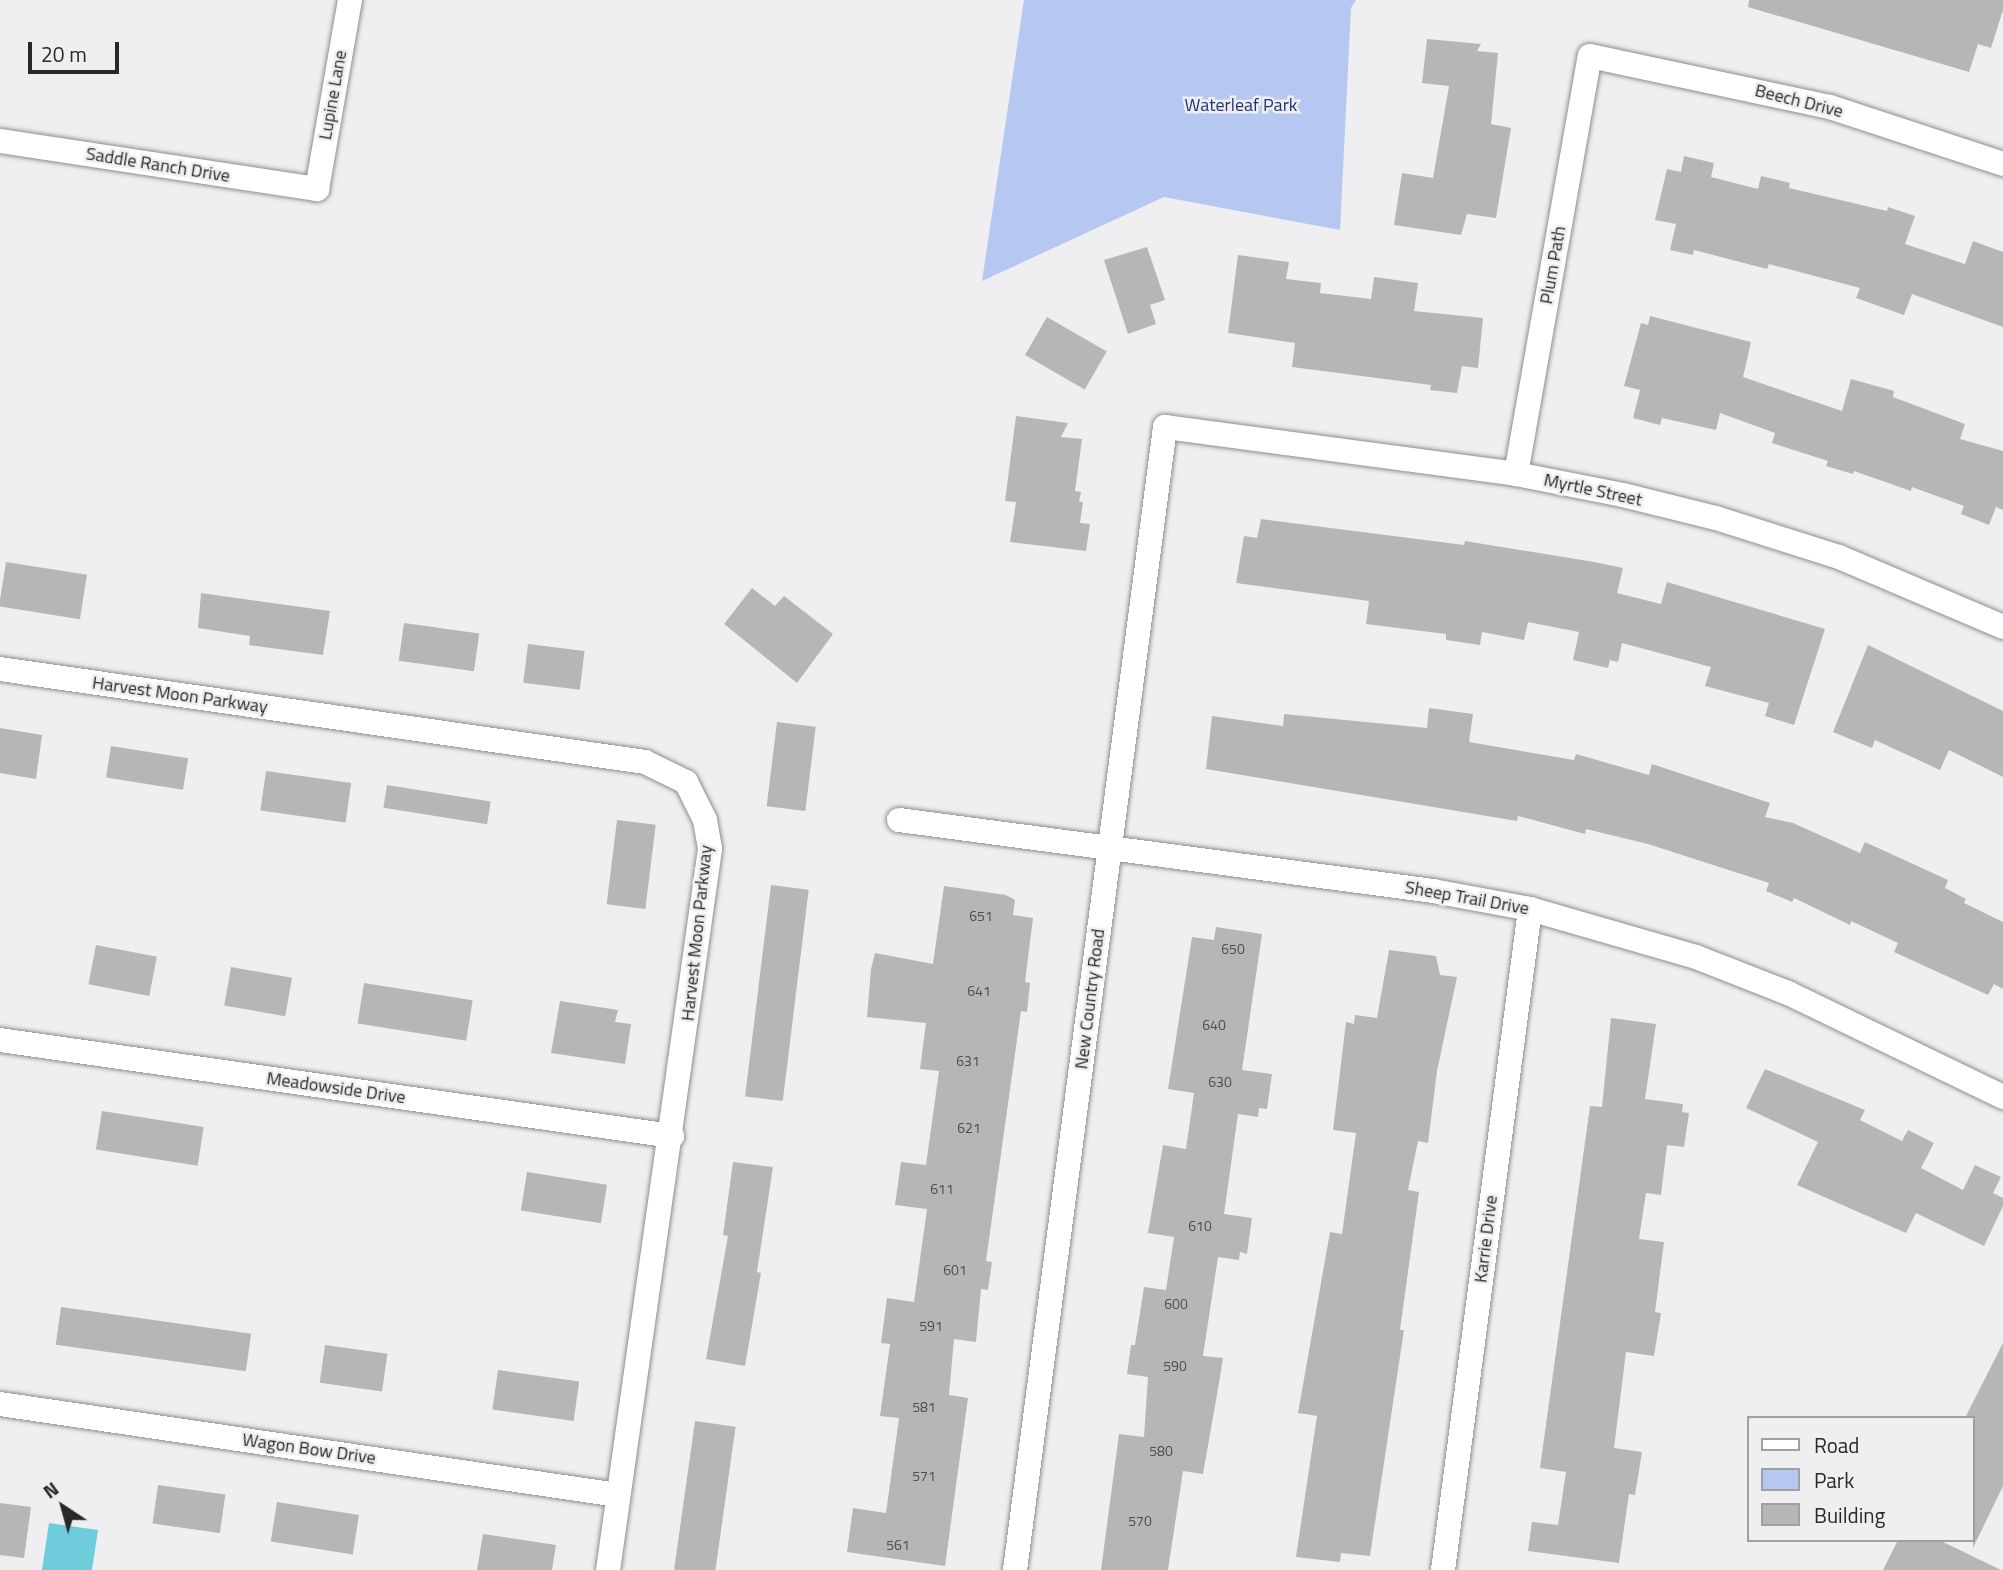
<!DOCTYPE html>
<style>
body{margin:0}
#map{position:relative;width:2003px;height:1570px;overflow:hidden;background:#efeff2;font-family:"Titillium Web",sans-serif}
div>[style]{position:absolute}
.green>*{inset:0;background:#b6c7f2}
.water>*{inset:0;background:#6fccda}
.building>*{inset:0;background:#b8b6b5;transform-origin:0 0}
.roads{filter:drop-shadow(0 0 2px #8d8e90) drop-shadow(0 0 2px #8d8e90)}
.minor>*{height:24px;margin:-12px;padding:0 12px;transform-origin:12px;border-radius:12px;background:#fff}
span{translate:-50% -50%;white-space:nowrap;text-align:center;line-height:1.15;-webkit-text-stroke:5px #efeff2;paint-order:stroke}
.number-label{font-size:14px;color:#4c4c4d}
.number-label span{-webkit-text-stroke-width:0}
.street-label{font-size:18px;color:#28292a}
.park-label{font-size:18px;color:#213378}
.legend{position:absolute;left:1747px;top:1416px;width:228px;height:126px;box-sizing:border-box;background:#efeff2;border:2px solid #9fa0a2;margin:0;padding:9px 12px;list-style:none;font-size:21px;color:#28292a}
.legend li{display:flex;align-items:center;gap:14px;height:35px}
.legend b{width:35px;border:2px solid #9fa0a2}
.north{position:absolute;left:28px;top:1472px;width:70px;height:70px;-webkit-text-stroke:5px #efeff2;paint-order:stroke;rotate:324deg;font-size:19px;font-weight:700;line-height:28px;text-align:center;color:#28292a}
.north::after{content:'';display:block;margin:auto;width:24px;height:32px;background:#28292a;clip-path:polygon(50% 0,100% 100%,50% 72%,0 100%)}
.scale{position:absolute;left:28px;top:42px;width:91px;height:32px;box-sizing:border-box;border:4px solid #28292a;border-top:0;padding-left:9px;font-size:21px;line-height:24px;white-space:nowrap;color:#28292a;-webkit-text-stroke:5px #efeff2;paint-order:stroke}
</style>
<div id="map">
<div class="green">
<i style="clip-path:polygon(1024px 0,1356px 0,1351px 8px,1340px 230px,1164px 197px,982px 281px)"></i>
</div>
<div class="water">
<i style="clip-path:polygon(49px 1523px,98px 1530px,92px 1570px,42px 1570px)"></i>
</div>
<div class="building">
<i style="clip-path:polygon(1749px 0,2003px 0,2003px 10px,1991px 48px,1978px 44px,1969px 72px,1748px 7px)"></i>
<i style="clip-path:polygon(1427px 39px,1481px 44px,1477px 51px,1498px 53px,1491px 124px,1511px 128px,1496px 218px,1467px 214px,1461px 235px,1394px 225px,1402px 173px,1433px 178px,1449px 86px,1422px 83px)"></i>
<i style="clip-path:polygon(1684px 156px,1714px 163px,1711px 177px,1758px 189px,1761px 176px,1790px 183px,1789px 188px,1887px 211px,1888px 207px,1915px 216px,1905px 244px,1965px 264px,1973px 241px,2003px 252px,2003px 327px,1912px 294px,1904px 315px,1856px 298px,1860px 288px,1769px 264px,1767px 269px,1694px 250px,1693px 255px,1670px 250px,1676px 224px,1655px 220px,1667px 169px,1681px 172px)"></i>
<i style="clip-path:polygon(1147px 247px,1165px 300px,1150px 305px,1156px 324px,1128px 334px,1104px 260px)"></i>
<i style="clip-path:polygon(1238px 255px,1289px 262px,1286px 279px,1321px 283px,1320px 293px,1371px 299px,1374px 277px,1418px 283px,1414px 311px,1483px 318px,1478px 368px,1462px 366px,1457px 393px,1430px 390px,1431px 385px,1292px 367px,1295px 343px,1228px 333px)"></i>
<i style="clip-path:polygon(1650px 316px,1751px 342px,1743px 377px,1795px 395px,1842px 411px,1851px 379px,1894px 391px,1893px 397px,1965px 424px,1960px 439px,2003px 451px,2003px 510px,1996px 507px,1989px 525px,1961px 514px,1964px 506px,1912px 487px,1911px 491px,1854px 471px,1853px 474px,1826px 466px,1828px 461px,1772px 443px,1775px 433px,1720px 413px,1716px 430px,1662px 418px,1660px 425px,1633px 418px,1640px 390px,1624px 386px,1641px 323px,1648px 325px)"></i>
<i style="left:1047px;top:317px;width:69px;height:44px;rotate:30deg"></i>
<i style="clip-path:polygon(1016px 416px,1068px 423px,1061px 437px,1082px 439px,1075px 491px,1081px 492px,1079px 502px,1083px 502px,1080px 523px,1090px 524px,1086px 551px,1010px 542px,1016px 502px,1005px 501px)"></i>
<i style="clip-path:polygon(1261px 519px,1464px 545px,1465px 541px,1594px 562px,1623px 568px,1617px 593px,1661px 604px,1667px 582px,1825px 629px,1794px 725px,1765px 716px,1769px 703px,1705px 686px,1711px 667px,1622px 643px,1618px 662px,1610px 660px,1608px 668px,1573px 660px,1579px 632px,1528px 622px,1524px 640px,1482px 632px,1480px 645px,1446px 640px,1446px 634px,1366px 624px,1369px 601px,1236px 583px,1244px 536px,1257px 538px)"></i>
<i style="left:6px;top:562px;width:82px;height:45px;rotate:9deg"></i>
<i style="clip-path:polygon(752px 588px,775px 606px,784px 596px,833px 634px,797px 683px,724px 624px)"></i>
<i style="clip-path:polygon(201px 593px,330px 611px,323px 655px,249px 645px,250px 636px,198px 628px)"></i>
<i style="left:404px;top:623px;width:76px;height:38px;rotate:8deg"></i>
<i style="left:528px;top:644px;width:57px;height:39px;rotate:7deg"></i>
<i style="clip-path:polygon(1868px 645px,2003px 711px,2003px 777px,1949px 750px,1940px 770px,1875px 740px,1872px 748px,1833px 732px)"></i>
<i style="clip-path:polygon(1429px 708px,1473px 714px,1469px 742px,1574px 760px,1576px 754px,1649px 775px,1652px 764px,1770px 803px,1765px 817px,1793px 823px,1860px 853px,1865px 842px,1948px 880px,1945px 888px,1966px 899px,1964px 903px,2003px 922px,2003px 989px,1994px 984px,1988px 995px,1894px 952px,1898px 943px,1851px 921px,1850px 925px,1794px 898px,1792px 902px,1766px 891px,1769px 883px,1648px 844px,1586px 829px,1585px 834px,1518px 816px,1517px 821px,1206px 769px,1212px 716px,1283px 726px,1284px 714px,1427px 728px)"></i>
<i style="left:777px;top:722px;width:39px;height:85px;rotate:7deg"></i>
<i style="clip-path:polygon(0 728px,42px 735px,36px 779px,0 773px)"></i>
<i style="left:111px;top:746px;width:78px;height:32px;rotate:9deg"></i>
<i style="left:266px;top:771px;width:86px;height:40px;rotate:8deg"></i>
<i style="left:387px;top:785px;width:105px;height:23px;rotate:9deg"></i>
<i style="left:617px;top:820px;width:39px;height:85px;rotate:7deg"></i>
<i style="left:771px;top:885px;width:38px;height:213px;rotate:7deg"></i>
<i style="clip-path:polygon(944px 886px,1006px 895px,1015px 900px,1013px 915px,1033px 918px,1025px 982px,1030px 983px,1027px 1012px,1021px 1011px,986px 1261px,992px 1262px,988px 1290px,981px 1289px,976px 1342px,954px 1339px,949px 1395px,968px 1398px,945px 1566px,847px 1552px,853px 1508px,886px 1513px,899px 1418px,880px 1416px,890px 1344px,881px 1343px,887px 1298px,914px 1302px,927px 1209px,895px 1205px,901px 1162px,926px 1165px,939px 1071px,920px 1069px,926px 1023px,867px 1017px,871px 969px,875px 953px,933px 964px)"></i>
<i style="clip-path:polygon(1216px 927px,1262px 934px,1242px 1070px,1272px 1074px,1267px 1109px,1259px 1108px,1258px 1117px,1238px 1114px,1224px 1214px,1252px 1218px,1247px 1254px,1240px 1252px,1239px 1260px,1218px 1257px,1203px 1356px,1223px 1358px,1219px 1383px,1203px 1474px,1183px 1471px,1168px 1570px,1101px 1570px,1119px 1434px,1144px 1437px,1148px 1377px,1127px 1374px,1131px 1345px,1135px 1345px,1144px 1287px,1166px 1290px,1174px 1237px,1148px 1233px,1163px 1145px,1186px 1149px,1194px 1093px,1168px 1089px,1192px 937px,1214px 940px)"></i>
<i style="left:96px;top:945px;width:62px;height:40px;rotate:11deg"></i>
<i style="clip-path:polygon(1389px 950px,1436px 956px,1440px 975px,1457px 977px,1437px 1071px,1428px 1143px,1418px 1141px,1408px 1190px,1419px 1192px,1400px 1330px,1404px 1330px,1370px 1556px,1341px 1553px,1340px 1562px,1296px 1557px,1317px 1416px,1298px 1413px,1330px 1232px,1342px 1234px,1356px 1133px,1333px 1130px,1346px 1022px,1354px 1024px,1355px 1015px,1377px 1018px)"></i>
<i style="left:231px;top:967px;width:62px;height:39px;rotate:10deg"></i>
<i style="left:364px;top:983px;width:110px;height:41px;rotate:9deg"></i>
<i style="clip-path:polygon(560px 1001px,618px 1010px,615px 1022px,631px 1024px,625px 1064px,551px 1053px)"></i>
<i style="clip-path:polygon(1611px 1018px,1656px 1024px,1645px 1099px,1683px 1104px,1682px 1112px,1689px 1113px,1684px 1147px,1667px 1145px,1661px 1195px,1646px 1193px,1639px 1239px,1664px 1242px,1655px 1312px,1661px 1313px,1654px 1356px,1626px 1352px,1614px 1448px,1642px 1452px,1635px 1495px,1629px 1494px,1619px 1563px,1528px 1551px,1532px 1522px,1558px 1525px,1566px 1472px,1540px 1468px,1590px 1106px,1602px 1107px)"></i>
<i style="clip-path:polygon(1765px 1069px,1865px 1110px,1860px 1120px,1902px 1141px,1908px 1130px,1934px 1143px,1921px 1168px,1963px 1190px,1975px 1165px,2001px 1177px,1993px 1193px,2003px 1198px,2003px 1206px,1984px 1246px,1916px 1213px,1906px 1233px,1797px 1185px,1818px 1142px,1746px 1108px)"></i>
<i style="left:102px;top:1111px;width:103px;height:39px;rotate:9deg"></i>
<i style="clip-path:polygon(733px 1162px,773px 1167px,757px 1272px,761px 1273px,745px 1366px,706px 1359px,728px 1236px,723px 1235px)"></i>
<i style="left:527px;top:1172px;width:81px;height:39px;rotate:9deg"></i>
<i style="left:61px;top:1307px;width:192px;height:38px;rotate:8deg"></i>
<i style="clip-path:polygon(2003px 1343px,2003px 1486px,1973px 1548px,1973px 1418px,1965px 1418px)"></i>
<i style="left:325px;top:1345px;width:63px;height:38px;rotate:8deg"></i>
<i style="left:498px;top:1370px;width:82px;height:40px;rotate:8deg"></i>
<i style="left:695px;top:1421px;width:41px;height:150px;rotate:8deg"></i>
<i style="left:158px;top:1485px;width:68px;height:39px;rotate:8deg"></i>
<i style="left:277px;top:1502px;width:83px;height:40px;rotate:9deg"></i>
<i style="clip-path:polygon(0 1503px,31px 1507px,24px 1558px,0 1555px)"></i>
<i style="clip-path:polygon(483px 1534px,556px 1545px,552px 1570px,477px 1570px)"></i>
<i style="clip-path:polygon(1898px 1540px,1939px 1540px,2001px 1570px,1883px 1570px)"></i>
</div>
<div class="roads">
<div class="minor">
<i style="left:0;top:141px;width:321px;rotate:8.6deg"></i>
<i style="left:317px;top:189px;width:192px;rotate:-80.1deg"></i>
<i style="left:1516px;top:474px;width:424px;rotate:-80deg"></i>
<i style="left:1590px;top:56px;width:245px;rotate:12deg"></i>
<i style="left:1830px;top:107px;width:182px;rotate:18.2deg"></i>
<i style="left:0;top:669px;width:652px;rotate:8.2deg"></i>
<i style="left:645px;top:762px;width:46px;rotate:26deg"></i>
<i style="left:686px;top:782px;width:42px;rotate:63.4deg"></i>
<i style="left:705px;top:820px;width:29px;rotate:80deg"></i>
<i style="left:710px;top:849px;width:728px;rotate:98.05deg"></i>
<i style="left:899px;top:820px;width:539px;rotate:7.57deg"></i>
<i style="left:1433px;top:891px;width:99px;rotate:10.5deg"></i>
<i style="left:1530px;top:909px;width:173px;rotate:16.1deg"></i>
<i style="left:1696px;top:957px;width:99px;rotate:21.4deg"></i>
<i style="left:1788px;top:993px;width:239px;rotate:25.8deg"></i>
<i style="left:0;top:1040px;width:679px;rotate:8.13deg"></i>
<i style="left:0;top:1404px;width:625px;rotate:8.38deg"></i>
<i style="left:1015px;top:1570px;width:1153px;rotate:-82.52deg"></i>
<i style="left:1165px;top:427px;width:354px;rotate:7.6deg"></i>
<i style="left:1516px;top:474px;width:109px;rotate:11.1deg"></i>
<i style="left:1623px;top:495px;width:96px;rotate:13.9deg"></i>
<i style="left:1716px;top:518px;width:129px;rotate:17.6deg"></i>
<i style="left:1839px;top:557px;width:178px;rotate:23.1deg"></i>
<i style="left:1443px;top:1570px;width:667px;rotate:-82.5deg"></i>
</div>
</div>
<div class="number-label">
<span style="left:981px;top:916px">651</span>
<span style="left:1233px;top:949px">650</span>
<span style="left:979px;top:991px">641</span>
<span style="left:1214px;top:1025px">640</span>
<span style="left:968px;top:1061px">631</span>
<span style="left:1220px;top:1082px">630</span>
<span style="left:969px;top:1128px">621</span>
<span style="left:942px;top:1189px">611</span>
<span style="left:1200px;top:1226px">610</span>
<span style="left:955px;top:1270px">601</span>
<span style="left:1176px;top:1304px">600</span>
<span style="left:931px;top:1326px">591</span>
<span style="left:1175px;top:1366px">590</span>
<span style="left:924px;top:1407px">581</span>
<span style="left:1161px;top:1451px">580</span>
<span style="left:924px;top:1476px">571</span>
<span style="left:1140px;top:1521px">570</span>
<span style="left:898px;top:1545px">561</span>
</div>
<div class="street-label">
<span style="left:333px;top:95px;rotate:-80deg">Lupine Lane</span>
<span style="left:1799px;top:101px;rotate:14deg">Beech Drive</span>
<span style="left:158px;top:165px;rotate:9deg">Saddle Ranch Drive</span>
<span style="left:1553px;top:265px;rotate:-80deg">Plum Path</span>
<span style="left:1593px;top:490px;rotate:12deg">Myrtle Street</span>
<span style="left:180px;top:695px;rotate:8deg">Harvest Moon Parkway</span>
<span style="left:1467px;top:898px;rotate:10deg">Sheep Trail Drive</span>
<span style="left:697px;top:933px;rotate:-84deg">Harvest Moon Parkway</span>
<span style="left:1090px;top:999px;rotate:-83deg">New Country Road</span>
<span style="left:336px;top:1088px;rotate:8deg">Meadowside Drive</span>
<span style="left:1486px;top:1239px;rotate:-83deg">Karrie Drive</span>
<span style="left:309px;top:1449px;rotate:8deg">Wagon Bow Drive</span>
</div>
<div class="park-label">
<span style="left:1241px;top:105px">Waterleaf Park</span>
</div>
<ul class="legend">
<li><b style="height:9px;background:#fff"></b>Road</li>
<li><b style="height:19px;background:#b6c7f2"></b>Park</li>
<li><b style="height:19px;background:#b8b6b5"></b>Building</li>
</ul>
<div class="north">N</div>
<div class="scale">20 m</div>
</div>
